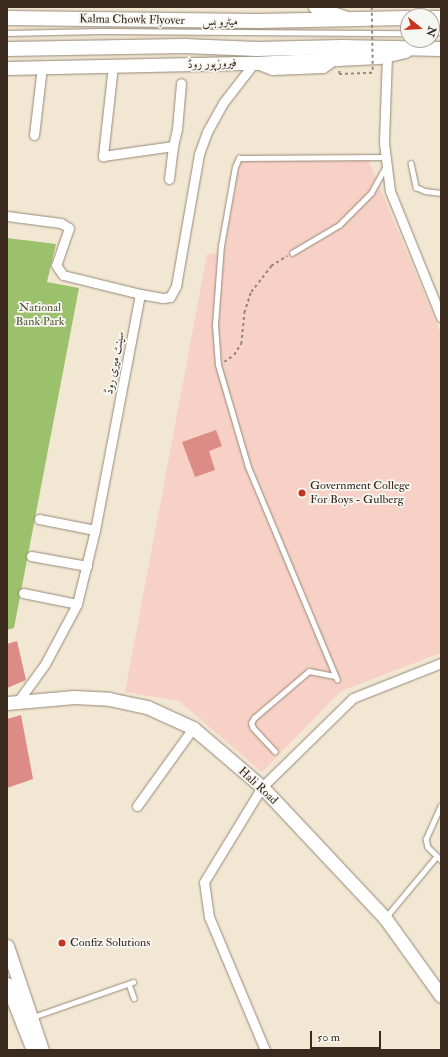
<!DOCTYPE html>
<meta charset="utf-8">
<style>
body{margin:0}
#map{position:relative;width:448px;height:1057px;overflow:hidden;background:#f2e7d3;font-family:"IM FELL Double Pica",Amiri,serif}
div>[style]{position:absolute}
.built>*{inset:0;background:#f7d1c6}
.green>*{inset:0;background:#9cc16c}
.building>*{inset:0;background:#dd8b86}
.path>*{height:1.5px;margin-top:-0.75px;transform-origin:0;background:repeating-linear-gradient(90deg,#968878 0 3px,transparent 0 6px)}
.roads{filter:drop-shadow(0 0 1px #968878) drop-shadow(0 0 1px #968878)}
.lane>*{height:4.5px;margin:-2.25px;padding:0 2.25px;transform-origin:2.25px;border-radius:2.25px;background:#fff}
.street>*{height:9px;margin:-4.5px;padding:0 4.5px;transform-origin:4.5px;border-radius:4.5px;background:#fff}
.secondary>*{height:13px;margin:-6.5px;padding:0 6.5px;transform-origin:6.5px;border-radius:6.5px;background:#fff}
.primary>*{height:14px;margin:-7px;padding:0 7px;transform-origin:7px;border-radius:7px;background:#fff}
.path-bridge>*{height:1.5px;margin-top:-0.75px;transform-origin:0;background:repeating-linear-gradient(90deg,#968878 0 3px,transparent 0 6px)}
.dots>*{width:11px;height:11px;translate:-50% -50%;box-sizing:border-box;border:2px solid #f6f6f2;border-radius:50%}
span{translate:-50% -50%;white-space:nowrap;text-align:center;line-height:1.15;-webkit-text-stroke:3.5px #f6f6f2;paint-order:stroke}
.street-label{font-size:12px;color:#3b2a1e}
.park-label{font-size:12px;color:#585735}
.poi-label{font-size:12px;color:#3b2a1e}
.left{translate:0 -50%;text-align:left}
.frame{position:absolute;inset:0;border:8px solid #3b2a1e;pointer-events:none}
.north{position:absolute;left:400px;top:8px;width:40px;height:40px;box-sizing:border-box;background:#f6f6f2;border:1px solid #aba49d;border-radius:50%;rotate:108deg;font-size:11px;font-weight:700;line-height:16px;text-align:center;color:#3b2a1e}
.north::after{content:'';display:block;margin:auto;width:14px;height:18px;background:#c8321e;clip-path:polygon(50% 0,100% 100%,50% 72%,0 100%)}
.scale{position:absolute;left:310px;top:1031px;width:71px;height:18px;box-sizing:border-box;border:2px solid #3b2a1e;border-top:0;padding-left:5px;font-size:12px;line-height:14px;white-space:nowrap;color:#3b2a1e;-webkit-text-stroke:3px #f6f6f2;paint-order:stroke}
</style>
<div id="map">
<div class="built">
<i style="clip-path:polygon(368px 159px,441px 334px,441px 653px,341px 691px,262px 772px,179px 701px,125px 692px,207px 254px,224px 253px,240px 160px)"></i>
</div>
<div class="green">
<i style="clip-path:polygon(7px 238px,56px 244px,47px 282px,79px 288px,14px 628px,7px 630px)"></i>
</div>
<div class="building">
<i style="clip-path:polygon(216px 430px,222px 446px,209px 451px,215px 470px,195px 477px,182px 442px)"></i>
<i style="clip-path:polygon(17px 641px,26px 680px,7px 688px,7px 644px)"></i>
<i style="clip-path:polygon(21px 715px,33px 779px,7px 788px,7px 719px)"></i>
</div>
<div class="path">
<i style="left:340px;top:71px;width:3px;rotate:108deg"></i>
<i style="left:339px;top:74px;width:34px;rotate:-2deg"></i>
<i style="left:224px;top:362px;width:12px;rotate:-35deg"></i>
<i style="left:234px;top:355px;width:13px;rotate:-58deg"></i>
<i style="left:241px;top:344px;width:31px;rotate:-84deg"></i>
<i style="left:244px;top:313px;width:22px;rotate:-72deg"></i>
<i style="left:251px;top:292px;width:33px;rotate:-52deg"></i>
<i style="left:271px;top:266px;width:19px;rotate:-32deg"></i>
</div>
<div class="roads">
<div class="lane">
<i style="left:7px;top:33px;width:94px;rotate:-1.2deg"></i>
<i style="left:101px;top:31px;width:307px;rotate:0.4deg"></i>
<i style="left:432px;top:33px;width:9px"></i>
<i style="left:411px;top:163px;width:25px;rotate:78deg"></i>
<i style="left:416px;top:187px;width:10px;rotate:24deg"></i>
<i style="left:425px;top:191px;width:16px;rotate:7deg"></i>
<i style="left:292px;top:253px;width:55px;rotate:-30.8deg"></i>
<i style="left:339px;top:225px;width:45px;rotate:-45deg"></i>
<i style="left:371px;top:193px;width:31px;rotate:-61deg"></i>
<i style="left:337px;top:680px;width:231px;rotate:-112.7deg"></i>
<i style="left:248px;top:467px;width:106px;rotate:-106.4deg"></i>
<i style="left:218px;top:365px;width:40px;rotate:-94.3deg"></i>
<i style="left:215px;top:325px;width:79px;rotate:-85.7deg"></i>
<i style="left:221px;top:246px;width:80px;rotate:-80deg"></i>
<i style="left:235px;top:167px;width:10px;rotate:-66deg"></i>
<i style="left:239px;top:158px;width:146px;rotate:-0.4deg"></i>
<i style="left:275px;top:752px;width:33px;rotate:-133deg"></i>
<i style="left:253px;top:728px;width:5px;rotate:-112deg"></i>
<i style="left:251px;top:723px;width:6px;rotate:-59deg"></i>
<i style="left:254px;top:718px;width:72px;rotate:-40.5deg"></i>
<i style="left:309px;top:671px;width:26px;rotate:11deg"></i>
<i style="left:441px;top:806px;width:36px;rotate:114deg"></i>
<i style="left:426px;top:839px;width:8px;rotate:76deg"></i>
<i style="left:428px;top:847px;width:18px;rotate:45deg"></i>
<i style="left:386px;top:917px;width:78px;rotate:-50.2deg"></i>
<i style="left:129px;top:984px;width:15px;rotate:70deg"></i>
<i style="left:33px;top:1017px;width:106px;rotate:-19.3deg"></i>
</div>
<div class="street">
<i style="left:387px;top:55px;width:88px;rotate:92deg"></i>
<i style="left:384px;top:143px;width:48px;rotate:82.9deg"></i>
<i style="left:390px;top:191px;width:136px;rotate:68deg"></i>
<i style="left:113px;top:65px;width:92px;rotate:96.3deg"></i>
<i style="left:103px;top:156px;width:71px;rotate:-8.1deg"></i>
<i style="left:173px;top:146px;width:17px;rotate:-77deg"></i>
<i style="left:177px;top:129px;width:46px;rotate:-85deg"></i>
<i style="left:34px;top:135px;width:68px;rotate:-83.3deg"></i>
<i style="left:169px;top:179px;width:33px;rotate:-83deg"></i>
<i style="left:7px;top:216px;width:54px;rotate:7.4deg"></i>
<i style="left:61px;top:223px;width:9px;rotate:32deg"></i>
<i style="left:69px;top:228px;width:39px;rotate:109deg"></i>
<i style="left:56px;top:265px;width:12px;rotate:55deg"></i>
<i style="left:63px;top:275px;width:79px;rotate:13.9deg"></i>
<i style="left:140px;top:294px;width:23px;rotate:10deg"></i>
<i style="left:163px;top:298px;width:7px;rotate:-8deg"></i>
<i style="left:170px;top:297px;width:13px;rotate:-61deg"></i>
<i style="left:176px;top:286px;width:134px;rotate:-80.1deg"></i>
<i style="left:199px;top:154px;width:23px;rotate:-70deg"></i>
<i style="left:207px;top:132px;width:33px;rotate:-61deg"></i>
<i style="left:223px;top:103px;width:51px;rotate:-52.2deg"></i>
<i style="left:254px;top:63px;width:19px;rotate:21deg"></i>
<i style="left:272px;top:70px;width:51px;rotate:-2.2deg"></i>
<i style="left:323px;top:68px;width:14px;rotate:-36deg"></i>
<i style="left:39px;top:519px;width:57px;rotate:11.1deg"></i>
<i style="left:31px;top:556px;width:57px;rotate:10.1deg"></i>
<i style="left:23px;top:593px;width:55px;rotate:11.5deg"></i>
<i style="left:19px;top:700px;width:44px;rotate:-54.2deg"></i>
<i style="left:45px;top:664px;width:68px;rotate:-61.9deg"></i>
<i style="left:77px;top:604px;width:76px;rotate:-76.3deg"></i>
<i style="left:95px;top:530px;width:240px;rotate:-79.2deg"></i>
<i style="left:137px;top:806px;width:96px;rotate:-54.3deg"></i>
<i style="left:265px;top:1050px;width:144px;rotate:-112.8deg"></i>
<i style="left:209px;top:917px;width:35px;rotate:-98deg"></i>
<i style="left:204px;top:882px;width:111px;rotate:-58.6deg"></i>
<i style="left:262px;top:787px;width:127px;rotate:-44.4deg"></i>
<i style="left:353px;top:698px;width:95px;rotate:-21.7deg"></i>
</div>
<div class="secondary">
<i style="left:315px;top:7px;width:34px;rotate:19deg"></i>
<i style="left:7px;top:68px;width:247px;rotate:-1.2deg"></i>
<i style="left:254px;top:63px;width:125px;rotate:-2.7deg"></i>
<i style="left:379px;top:57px;width:27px;rotate:-13deg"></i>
<i style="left:7px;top:703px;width:67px;rotate:-5.1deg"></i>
<i style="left:74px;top:697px;width:35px;rotate:3deg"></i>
<i style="left:109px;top:699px;width:39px;rotate:12deg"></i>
<i style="left:147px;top:707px;width:51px;rotate:24.5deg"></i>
<i style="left:193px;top:728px;width:91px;rotate:40.5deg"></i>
<i style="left:262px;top:787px;width:180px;rotate:46.8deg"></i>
<i style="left:385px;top:918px;width:96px;rotate:54.3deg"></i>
<i style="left:7px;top:946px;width:110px;rotate:71.4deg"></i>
<i style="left:7px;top:984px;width:71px;rotate:68.5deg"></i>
</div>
<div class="primary">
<i style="left:7px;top:18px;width:251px;rotate:0.7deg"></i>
<i style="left:258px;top:21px;width:150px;rotate:-1.1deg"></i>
<i style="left:432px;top:18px;width:9px"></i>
<i style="left:7px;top:49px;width:177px;rotate:-1deg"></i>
<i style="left:184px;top:46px;width:73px;rotate:2.4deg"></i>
<i style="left:257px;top:49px;width:85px;rotate:-1.3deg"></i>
<i style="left:342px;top:47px;width:99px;rotate:1.2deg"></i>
</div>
</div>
<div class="path-bridge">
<i style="left:372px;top:7px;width:66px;rotate:89.1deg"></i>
</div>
<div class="dots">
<i style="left:302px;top:493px;background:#c8321e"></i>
<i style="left:62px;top:943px;background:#c8321e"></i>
</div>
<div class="street-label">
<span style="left:132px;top:20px;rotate:1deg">Kalma Chowk Flyover</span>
<span style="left:220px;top:22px">میٹرو بس</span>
<span style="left:212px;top:64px;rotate:-2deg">فیروزپور روڈ</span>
<span style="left:115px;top:363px;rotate:-79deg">سینٹ میری روڈ</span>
<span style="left:258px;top:786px;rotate:43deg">Hali Road</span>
</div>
<div class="park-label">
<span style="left:40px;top:315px">National<br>Bank Park</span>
</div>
<div class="poi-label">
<span class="left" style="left:310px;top:493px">Government College<br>For Boys - Gulberg</span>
<span class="left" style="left:70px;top:943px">Confiz Solutions</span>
</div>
<div class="frame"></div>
<div class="north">N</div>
<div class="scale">50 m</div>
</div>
